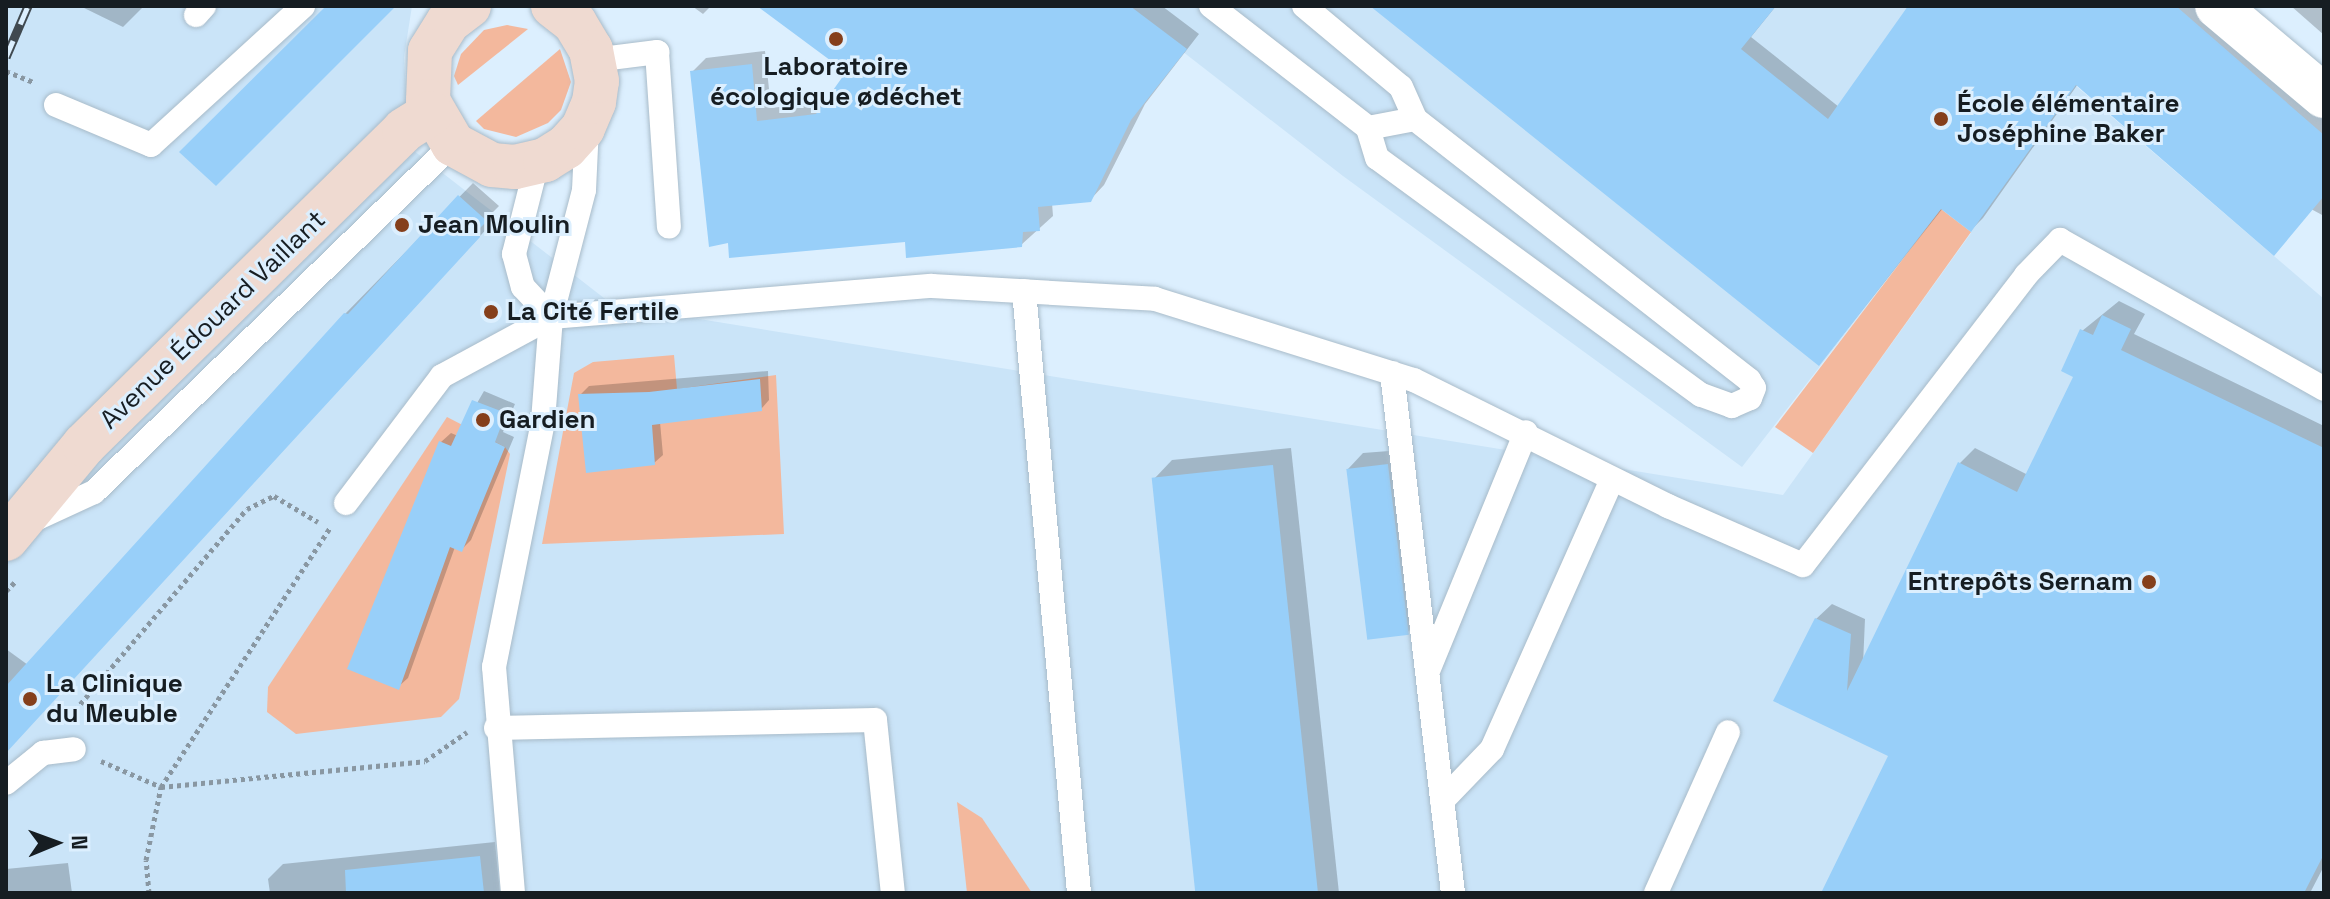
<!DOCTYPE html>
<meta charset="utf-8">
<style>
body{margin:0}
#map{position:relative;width:2330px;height:899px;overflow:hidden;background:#dceffe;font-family:"Space Grotesk",sans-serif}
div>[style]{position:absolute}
.built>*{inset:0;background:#cae4f8}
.green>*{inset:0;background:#f3b89d}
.shadow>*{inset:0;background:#0003}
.building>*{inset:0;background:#98cff9;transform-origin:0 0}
.path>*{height:5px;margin-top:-2.5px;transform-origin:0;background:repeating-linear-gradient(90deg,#8997a2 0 4px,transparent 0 8px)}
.roads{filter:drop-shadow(0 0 2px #a8bbc9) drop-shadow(0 0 2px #a8bbc9)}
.service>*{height:24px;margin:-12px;padding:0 12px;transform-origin:12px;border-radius:12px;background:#fff}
.minor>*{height:44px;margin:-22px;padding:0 22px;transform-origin:22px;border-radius:22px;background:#fff}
.secondary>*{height:44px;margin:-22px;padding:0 22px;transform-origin:22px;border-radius:22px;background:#efdad1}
.rail>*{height:9px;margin-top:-4.5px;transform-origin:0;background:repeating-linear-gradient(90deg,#dceffe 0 18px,#404950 0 36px);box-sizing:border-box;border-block:2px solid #404950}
.dots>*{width:22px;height:22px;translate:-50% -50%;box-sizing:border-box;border:4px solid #dceffe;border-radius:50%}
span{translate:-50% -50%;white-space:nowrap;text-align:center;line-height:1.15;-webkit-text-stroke:6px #dceffe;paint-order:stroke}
.poi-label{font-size:26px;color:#161d22;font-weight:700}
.left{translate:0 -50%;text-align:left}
.right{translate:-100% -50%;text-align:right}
.street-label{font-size:26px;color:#161d22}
.frame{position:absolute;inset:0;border:8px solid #161d22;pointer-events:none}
.north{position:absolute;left:16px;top:803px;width:80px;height:80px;-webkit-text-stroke:6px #dceffe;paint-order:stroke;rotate:89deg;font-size:22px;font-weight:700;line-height:32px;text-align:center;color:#161d22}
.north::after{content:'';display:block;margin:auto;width:28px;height:36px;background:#161d22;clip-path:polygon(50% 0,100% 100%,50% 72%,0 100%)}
</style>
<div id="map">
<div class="built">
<i style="clip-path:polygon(6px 6px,412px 6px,404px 57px,409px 147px,613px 305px,1783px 495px,1971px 233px,1942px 209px,1742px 467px,1343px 176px,1124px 6px,2133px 6px,2076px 86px,2324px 299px,2324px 893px,6px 893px)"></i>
</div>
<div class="green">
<i style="clip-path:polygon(507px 25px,528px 29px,458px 85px,454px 76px,461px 54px,484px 30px)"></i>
<i style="clip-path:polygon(560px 49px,571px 82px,561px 110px,548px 123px,516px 137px,484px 129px,476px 121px)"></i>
<i style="clip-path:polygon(1941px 209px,1971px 232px,1813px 453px,1775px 427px)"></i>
<i style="clip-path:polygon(674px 355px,677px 389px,776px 375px,784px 534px,542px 544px,574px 373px,593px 362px)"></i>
<i style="clip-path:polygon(447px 417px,505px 447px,510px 454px,459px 699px,441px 717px,296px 734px,267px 712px,268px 687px)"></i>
<i style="clip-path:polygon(957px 802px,982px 818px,1032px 893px,967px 893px)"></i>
</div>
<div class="shadow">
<i style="clip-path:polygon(80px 6px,144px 6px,123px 27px)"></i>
<i style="clip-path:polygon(692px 6px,711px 6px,703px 14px)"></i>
<i style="clip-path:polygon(760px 6px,1162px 6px,1199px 34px,1145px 104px,1104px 185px,1090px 200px,1052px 203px,1053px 216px,1021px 245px,907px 240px,692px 72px,706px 58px,765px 51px,771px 108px,828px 101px,849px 72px)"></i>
<i style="clip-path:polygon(1373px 6px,1776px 6px,1751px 37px,1839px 107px,1911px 6px,2200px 6px,2324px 114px,2324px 216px,2078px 84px,1983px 218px,1971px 230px,1943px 208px,1830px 351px)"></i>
<i style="clip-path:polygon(2291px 6px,2324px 6px,2324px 35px)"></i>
<i style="clip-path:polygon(473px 183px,499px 206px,489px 216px,493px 222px,6px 750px,6px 649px,28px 665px,345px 314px)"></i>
<i style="clip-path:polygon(2119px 301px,2145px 314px,2134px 334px,2324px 426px,2324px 866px,2310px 893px,1824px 893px,1891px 755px,1775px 700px,1816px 619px,1832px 604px,1865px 619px,1863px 665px,1960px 463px,1975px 448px,2028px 475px,2076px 376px,2082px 331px)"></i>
<i style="clip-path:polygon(768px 371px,769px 400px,761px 409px,660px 422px,663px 455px,654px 463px,580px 395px,589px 386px)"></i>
<i style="clip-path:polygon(484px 391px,515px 404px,503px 432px,514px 437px,471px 540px,461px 550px,455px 547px,408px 678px,398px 687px,441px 442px,451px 433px,458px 436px)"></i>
<i style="clip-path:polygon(1291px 448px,1339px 893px,1199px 893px,1154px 479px,1172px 460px)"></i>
<i style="clip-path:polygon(1402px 450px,1422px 618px,1407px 633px,1348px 469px,1363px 453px)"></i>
<i style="clip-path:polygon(495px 842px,500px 893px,270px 893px,268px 879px,283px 864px)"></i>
<i style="clip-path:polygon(68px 863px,72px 893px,6px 893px,6px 869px)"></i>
</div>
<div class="building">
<i style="clip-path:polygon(326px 6px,396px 6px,216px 186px,179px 152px)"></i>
<i style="clip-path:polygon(757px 6px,1130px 6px,1187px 49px,1131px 120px,1091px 202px,1038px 207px,1040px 231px,1023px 232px,1022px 247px,906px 258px,905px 242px,729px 258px,728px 243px,709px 247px,690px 71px,752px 64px,757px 121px,816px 114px,846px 72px)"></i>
<i style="clip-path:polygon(1370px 6px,1776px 6px,1741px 49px,1828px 119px,1908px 6px,2176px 6px,2324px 135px,2324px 196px,2274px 256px,2076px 85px,1971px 232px,1941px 209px,1819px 366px)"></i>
<i style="clip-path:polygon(458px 195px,487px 221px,477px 231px,480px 237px,6px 753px,6px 686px,344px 313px,348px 314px)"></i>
<i style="clip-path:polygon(2102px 315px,2131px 329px,2121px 350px,2324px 448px,2324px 854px,2304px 893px,1821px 893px,1888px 756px,1773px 701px,1815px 618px,1851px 634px,1847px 691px,1958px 462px,2017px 492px,2073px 377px,2061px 371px,2080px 329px,2093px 335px)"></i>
<i style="clip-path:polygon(760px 379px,762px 411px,652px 425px,655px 465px,586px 473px,578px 394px,649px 392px)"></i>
<i style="clip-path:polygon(472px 400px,506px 413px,495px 442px,505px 447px,462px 552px,450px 547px,399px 690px,347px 669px,439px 441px,451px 446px)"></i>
<i style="left:1388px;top:464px;width:172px;height:42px;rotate:83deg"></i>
<i style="left:1273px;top:465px;width:430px;height:122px;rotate:84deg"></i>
<i style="clip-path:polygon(480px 856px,484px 893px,346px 893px,345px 870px)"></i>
</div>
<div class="path">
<i style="left:6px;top:71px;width:31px;rotate:22deg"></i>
<i style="left:6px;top:591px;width:14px;rotate:-45deg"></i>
<i style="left:70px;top:716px;width:272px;rotate:-49.5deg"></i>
<i style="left:247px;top:509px;width:30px;rotate:-26deg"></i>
<i style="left:274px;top:496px;width:51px;rotate:30.6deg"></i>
<i style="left:101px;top:761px;width:65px;rotate:23.4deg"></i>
<i style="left:161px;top:787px;width:265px;rotate:-5.6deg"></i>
<i style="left:425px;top:761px;width:51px;rotate:-34.6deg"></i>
<i style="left:149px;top:893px;width:33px;rotate:-95deg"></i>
<i style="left:146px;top:860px;width:75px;rotate:-78.4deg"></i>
<i style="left:161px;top:787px;width:309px;rotate:-56.9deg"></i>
</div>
<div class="roads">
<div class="service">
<i style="left:1211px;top:6px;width:199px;rotate:37.8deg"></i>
<i style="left:1368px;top:128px;width:48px;rotate:-10.8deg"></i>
<i style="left:1415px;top:119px;width:424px;rotate:38deg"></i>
<i style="left:1749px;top:380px;width:9px;rotate:58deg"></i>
<i style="left:1754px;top:388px;width:11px;rotate:112deg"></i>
<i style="left:1750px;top:398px;width:20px;rotate:156deg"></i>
<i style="left:1732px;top:406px;width:33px;rotate:-160deg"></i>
<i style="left:1701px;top:395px;width:401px;rotate:-143.8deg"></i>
<i style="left:1377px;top:158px;width:31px;rotate:-107deg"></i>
<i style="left:1304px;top:6px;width:126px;rotate:39.9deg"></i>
<i style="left:1401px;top:87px;width:35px;rotate:66deg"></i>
<i style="left:196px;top:15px;width:12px;rotate:-48deg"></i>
<i style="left:594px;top:60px;width:64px;rotate:-7.2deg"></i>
<i style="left:657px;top:52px;width:175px;rotate:86.1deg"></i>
<i style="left:56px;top:105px;width:103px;rotate:22.8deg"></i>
<i style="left:151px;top:145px;width:206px;rotate:-42.4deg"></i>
<i style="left:537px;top:163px;width:94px;rotate:104.2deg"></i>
<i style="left:514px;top:254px;width:34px;rotate:75deg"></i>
<i style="left:523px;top:287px;width:41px;rotate:47deg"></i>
<i style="left:1024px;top:291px;width:605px;rotate:84.78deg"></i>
<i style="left:1392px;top:373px;width:524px;rotate:83.31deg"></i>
<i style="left:346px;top:503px;width:159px;rotate:-52.9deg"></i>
<i style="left:442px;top:376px;width:124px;rotate:-28.4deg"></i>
<i style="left:551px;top:317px;width:382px;rotate:-4.7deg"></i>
<i style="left:932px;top:286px;width:223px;rotate:3.3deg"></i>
<i style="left:1155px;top:299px;width:271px;rotate:17.4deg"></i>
<i style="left:1414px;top:380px;width:284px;rotate:26.4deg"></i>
<i style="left:1668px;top:506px;width:147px;rotate:23.6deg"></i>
<i style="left:1803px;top:565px;width:366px;rotate:-52.4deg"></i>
<i style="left:2026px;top:275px;width:49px;rotate:-45.8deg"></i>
<i style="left:2060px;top:240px;width:303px;rotate:29.4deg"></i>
<i style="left:31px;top:521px;width:69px;rotate:-24.7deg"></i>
<i style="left:94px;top:492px;width:500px;rotate:-44.1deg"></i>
<i style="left:1428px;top:671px;width:258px;rotate:-67.7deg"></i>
<i style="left:496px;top:728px;width:379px;rotate:-1.2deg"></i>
<i style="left:875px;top:720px;width:174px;rotate:84.1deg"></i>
<i style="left:6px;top:783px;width:48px;rotate:-39deg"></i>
<i style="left:43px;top:753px;width:31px;rotate:-7deg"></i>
<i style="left:1442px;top:801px;width:72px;rotate:-46.1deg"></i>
<i style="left:1492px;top:749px;width:295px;rotate:-66deg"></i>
<i style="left:513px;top:893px;width:227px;rotate:-94.8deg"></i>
<i style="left:494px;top:667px;width:251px;rotate:-78.7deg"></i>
<i style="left:543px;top:421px;width:104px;rotate:-85.6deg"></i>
<i style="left:551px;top:317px;width:131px;rotate:-75.4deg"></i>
<i style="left:584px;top:190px;width:64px;rotate:-87.3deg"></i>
<i style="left:1656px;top:893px;width:176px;rotate:-65.9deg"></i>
</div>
<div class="minor">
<i style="left:2217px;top:6px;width:140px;rotate:40.1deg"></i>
</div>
<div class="secondary">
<i style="left:469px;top:6px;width:26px;rotate:143deg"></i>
<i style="left:448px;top:22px;width:34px;rotate:122deg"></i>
<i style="left:430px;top:51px;width:50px;rotate:92.3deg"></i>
<i style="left:428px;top:101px;width:50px;rotate:59.8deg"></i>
<i style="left:453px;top:144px;width:44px;rotate:28.3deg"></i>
<i style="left:492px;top:165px;width:23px;rotate:5deg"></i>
<i style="left:515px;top:167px;width:31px;rotate:-13deg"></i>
<i style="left:545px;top:160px;width:25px;rotate:-32deg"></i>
<i style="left:566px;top:147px;width:25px;rotate:-48deg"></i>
<i style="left:583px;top:128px;width:28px;rotate:-67deg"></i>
<i style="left:594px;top:102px;width:21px;rotate:-82deg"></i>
<i style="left:597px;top:81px;width:32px;rotate:-101deg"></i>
<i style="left:591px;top:50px;width:31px;rotate:-121deg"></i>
<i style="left:575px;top:23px;width:28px;rotate:-142deg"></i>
<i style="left:6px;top:539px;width:122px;rotate:-50.3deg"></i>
<i style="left:84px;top:445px;width:449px;rotate:-44.5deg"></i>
<i style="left:404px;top:130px;width:32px;rotate:-32deg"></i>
</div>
</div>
<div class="rail">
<i style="left:6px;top:57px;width:56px;rotate:-66.7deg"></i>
</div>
<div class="dots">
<i style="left:836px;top:39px;background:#853f1b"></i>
<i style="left:1941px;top:119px;background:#853f1b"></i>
<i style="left:402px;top:225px;background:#853f1b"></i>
<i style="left:491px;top:312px;background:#853f1b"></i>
<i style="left:483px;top:420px;background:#853f1b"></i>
<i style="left:2149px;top:582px;background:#853f1b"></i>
<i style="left:30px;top:699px;background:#853f1b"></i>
</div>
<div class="poi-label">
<span style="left:836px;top:82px">Laboratoire<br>écologique ødéchet</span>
<span class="left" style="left:1957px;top:119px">École élémentaire<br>Joséphine Baker</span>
<span class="left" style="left:418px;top:225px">Jean Moulin</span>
<span class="left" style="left:507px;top:312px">La Cité Fertile</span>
<span class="left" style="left:499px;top:420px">Gardien</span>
<span class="right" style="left:2133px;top:582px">Entrepôts Sernam</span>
<span class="left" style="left:46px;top:699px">La Clinique<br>du Meuble</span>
</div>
<div class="street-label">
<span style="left:213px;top:320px;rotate:-44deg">Avenue Édouard Vaillant</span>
</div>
<div class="frame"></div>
<div class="north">N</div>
</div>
